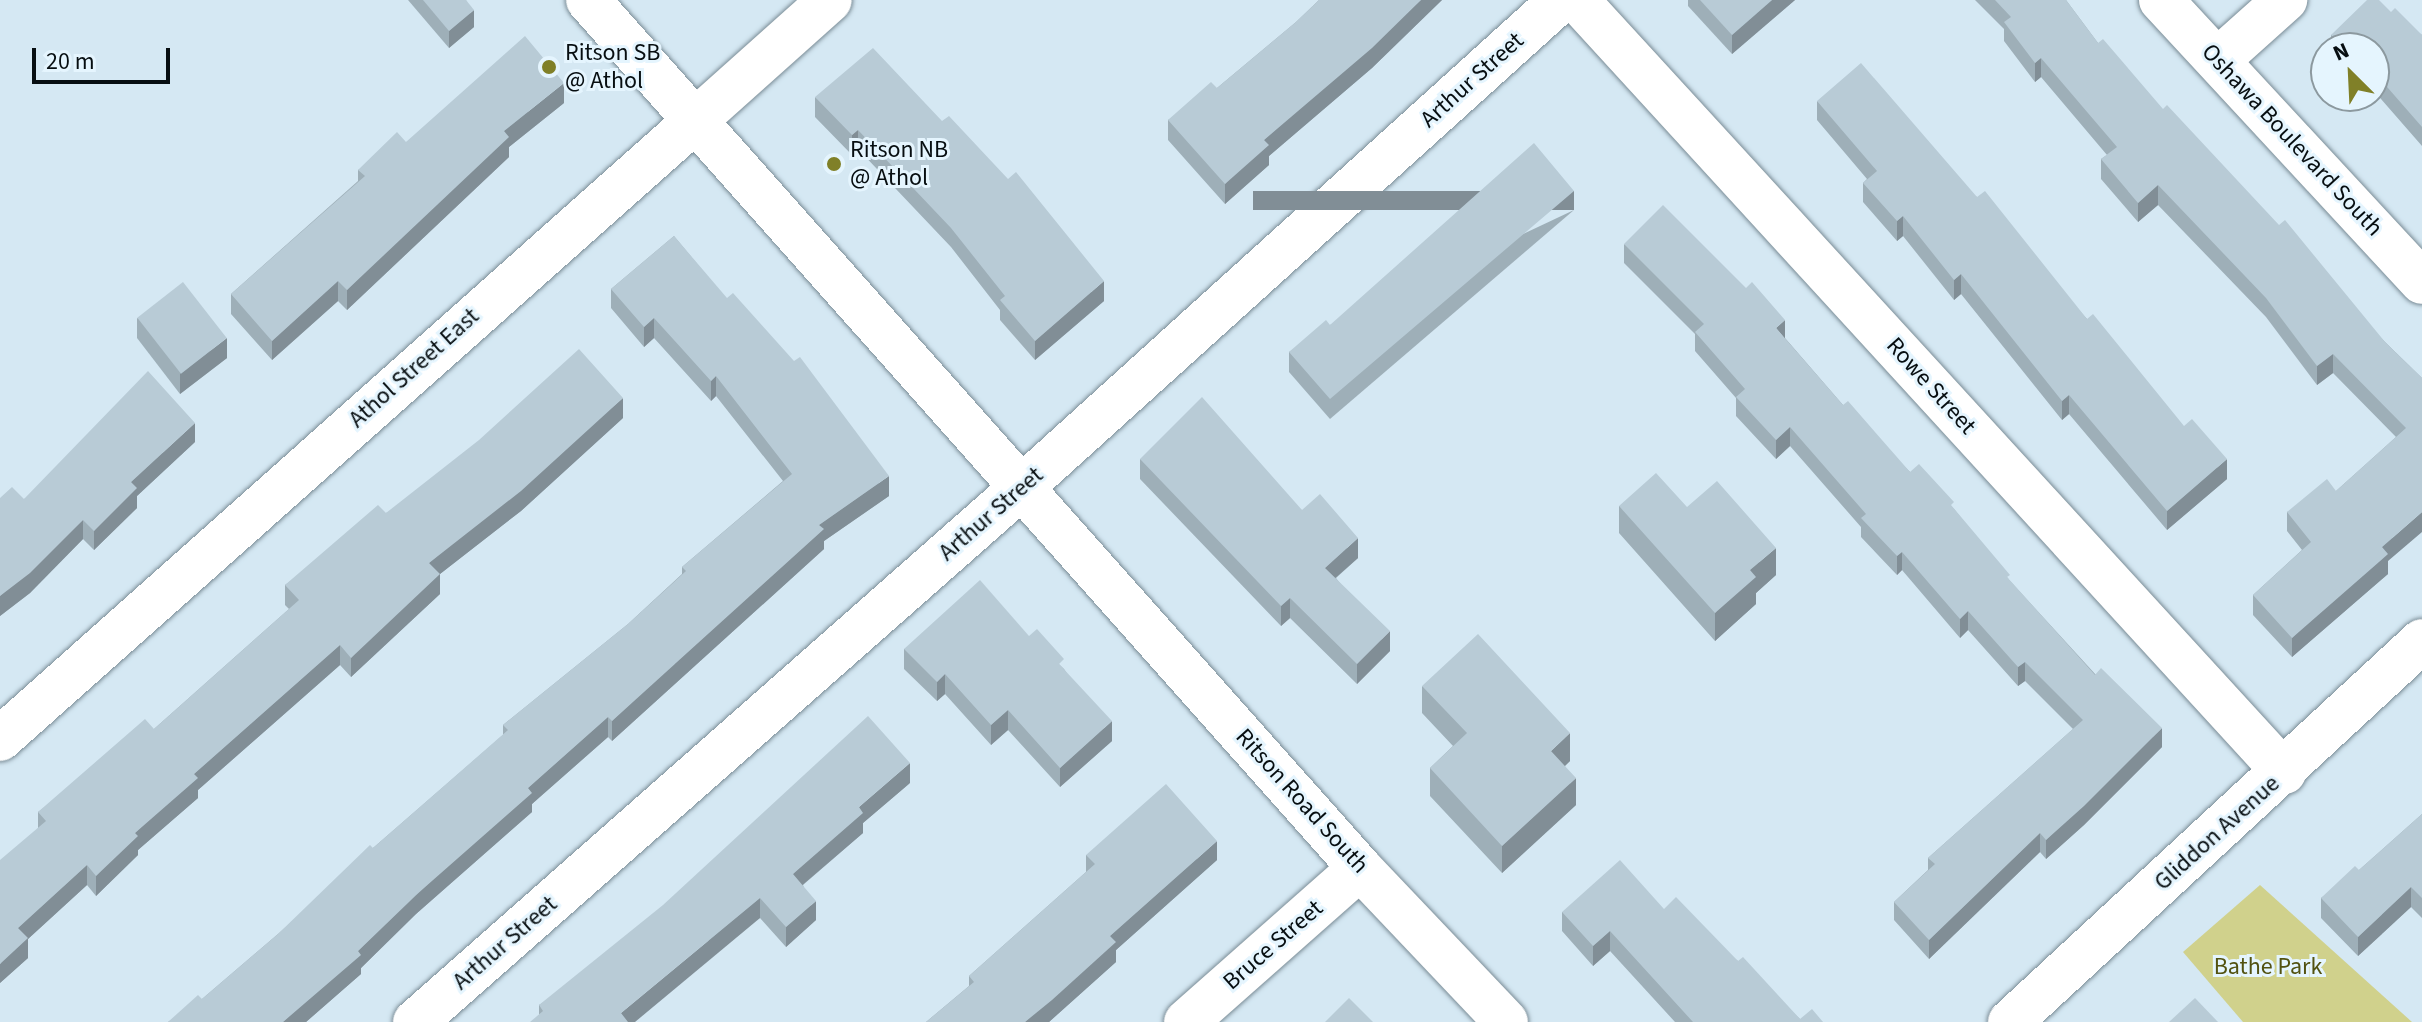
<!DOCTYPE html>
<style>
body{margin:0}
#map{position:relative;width:2422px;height:1022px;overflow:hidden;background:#d5e8f3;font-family:"Source Sans 3",sans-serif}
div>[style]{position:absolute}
.green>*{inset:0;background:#d0d18c}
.roads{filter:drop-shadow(0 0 2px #7a8c96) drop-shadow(0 0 2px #7a8c96)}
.street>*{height:44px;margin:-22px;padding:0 22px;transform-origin:22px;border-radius:22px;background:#fff}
.secondary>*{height:44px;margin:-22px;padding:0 22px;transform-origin:22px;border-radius:22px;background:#fff}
.wall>*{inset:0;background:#9eafb8}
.shaded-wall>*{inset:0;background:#818e96;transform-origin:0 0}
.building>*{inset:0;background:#b8cbd6;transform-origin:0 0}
.dots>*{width:22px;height:22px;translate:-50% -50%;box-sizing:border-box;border:4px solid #e5f5fe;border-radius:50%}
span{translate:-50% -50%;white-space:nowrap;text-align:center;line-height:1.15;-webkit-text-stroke:6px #e5f5fe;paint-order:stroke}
.poi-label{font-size:24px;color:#070e11}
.left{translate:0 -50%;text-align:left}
.street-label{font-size:24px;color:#070e11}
.park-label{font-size:24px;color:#525211}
.north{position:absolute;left:2310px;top:32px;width:80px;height:80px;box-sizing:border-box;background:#e5f5fe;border:2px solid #8c999f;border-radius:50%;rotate:336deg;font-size:22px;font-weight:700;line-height:32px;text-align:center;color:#070e11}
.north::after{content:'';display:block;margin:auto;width:28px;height:36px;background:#808028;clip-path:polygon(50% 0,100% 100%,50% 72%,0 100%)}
.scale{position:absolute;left:32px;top:48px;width:138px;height:36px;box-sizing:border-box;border:4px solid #070e11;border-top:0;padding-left:10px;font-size:24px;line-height:28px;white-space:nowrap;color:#070e11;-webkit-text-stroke:6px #e5f5fe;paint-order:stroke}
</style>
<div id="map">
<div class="green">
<i style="clip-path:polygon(2260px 885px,2412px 1022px,2243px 1022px,2183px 952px)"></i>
</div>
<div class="roads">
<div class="street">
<i style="left:1577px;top:0;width:1047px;rotate:47.52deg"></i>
<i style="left:2161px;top:0;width:384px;rotate:47.2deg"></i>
<i style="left:2219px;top:59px;width:89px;rotate:-41.8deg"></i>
<i style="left:697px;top:119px;width:178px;rotate:-41.8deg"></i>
<i style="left:415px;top:1022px;width:809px;rotate:-41.39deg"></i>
<i style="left:1022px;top:487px;width:726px;rotate:-42.1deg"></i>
<i style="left:1186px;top:1022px;width:232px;rotate:-41.5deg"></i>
<i style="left:2010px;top:1022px;width:561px;rotate:-42.76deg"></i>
</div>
<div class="secondary">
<i style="left:588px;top:0;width:1162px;rotate:48.35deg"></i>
<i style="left:1360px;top:868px;width:212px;rotate:46.5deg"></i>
<i style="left:0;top:739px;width:933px;rotate:-41.65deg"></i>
</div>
</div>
<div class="wall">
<i style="clip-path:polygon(408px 0,466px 0,474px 27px,449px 48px)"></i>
<i style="clip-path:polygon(1319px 0,1442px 0,1372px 68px,1269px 156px,1269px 165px,1225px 204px,1168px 140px,1168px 120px,1217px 88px,1296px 22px)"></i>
<i style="clip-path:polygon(1688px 0,1795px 0,1732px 54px,1688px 6px)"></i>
<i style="clip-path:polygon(1975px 0,2066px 0,2098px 43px,2385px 342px,2422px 378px,2388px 561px,2388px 574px,2292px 657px,2253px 615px,2253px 595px,2302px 550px,2287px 531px,2287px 512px,2336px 491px,2396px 437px,2333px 373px,2317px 385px,2266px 317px,2158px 205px,2138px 222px,2101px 179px,2101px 159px,2107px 155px,2041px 77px,2035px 82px,2004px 41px,2004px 29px)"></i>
<i style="clip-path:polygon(2391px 12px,2422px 35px,2422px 146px,2374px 91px,2374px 48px,2331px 48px,2331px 35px)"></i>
<i style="clip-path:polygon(815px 97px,1104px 301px,1035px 360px,1000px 320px,1000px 310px,951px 247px,858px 149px,852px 155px,815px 117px)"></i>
<i style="clip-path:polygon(1817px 101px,1977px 197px,2087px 319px,2227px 479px,2167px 530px,2069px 414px,2062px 420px,1961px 294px,1954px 300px,1903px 236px,1897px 241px,1863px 202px,1863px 183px,1867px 179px,1817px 120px)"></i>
<i style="clip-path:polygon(564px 103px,509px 147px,509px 157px,347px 310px,338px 301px,272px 360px,231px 314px,231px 294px,358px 181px,358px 170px,406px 142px)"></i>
<i style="clip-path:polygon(1574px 210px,1330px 419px,1289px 372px,1289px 352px,1330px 325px)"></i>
<i style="clip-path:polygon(674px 236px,889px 496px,824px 541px,824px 549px,612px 741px,608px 737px,532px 804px,532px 812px,416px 914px,361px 968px,361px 974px,306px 1022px,168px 1022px,202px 999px,278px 934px,373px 848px,503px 735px,503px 725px,628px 624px,682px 574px,682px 567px,783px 481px,716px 396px,711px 401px,654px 338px,644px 347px,611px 308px,611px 289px)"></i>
<i style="clip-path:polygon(1624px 244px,1785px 338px,1843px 405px,1910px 472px,1954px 509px,2010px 581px,2162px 747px,2084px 825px,2046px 859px,2040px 852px,1929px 959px,1894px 920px,1894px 902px,1928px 870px,1928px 858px,2073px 729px,2025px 681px,2018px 686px,1968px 630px,1960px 638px,1902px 570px,1897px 575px,1861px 537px,1861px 527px,1790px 446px,1776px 459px,1736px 416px,1736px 398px,1695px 351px,1695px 334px,1624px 263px)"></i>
<i style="clip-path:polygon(137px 318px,227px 358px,180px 394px,137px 338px)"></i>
<i style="clip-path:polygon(623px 418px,521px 511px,440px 574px,440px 594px,351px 677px,340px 665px,198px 790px,198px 798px,138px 850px,138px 855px,96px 896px,87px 885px,28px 939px,28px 958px,0 983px,38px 828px,38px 812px,154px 729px,289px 609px,285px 605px,285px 585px,386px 513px)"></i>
<i style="clip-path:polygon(195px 442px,137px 496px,137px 508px,94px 550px,83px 539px,30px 593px,0 616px,0 498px,24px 499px)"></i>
<i style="clip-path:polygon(1140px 459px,1302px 510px,1358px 558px,1336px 578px,1390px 651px,1357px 684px,1290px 618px,1281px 626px,1140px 479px)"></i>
<i style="clip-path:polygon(1619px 506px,1687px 507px,1776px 575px,1756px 593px,1756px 604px,1715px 641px,1619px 533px)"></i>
<i style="clip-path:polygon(1029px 636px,1064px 669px,1112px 741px,1060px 787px,1008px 730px,991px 745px,945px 694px,937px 701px,904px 669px,904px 649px)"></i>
<i style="clip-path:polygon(1422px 686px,1570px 761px,1565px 766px,1576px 805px,1502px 873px,1430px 796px,1430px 768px,1453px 746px,1422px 713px)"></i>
<i style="clip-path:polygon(910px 783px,863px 823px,863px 833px,803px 885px,816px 920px,786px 947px,760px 918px,539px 1015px,539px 1005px)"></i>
<i style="clip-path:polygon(2422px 814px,2422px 918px,2411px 907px,2358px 956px,2321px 918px,2321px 898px,2359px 870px)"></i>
<i style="clip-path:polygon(1086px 855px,1217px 860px,1116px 950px,1116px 962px,1049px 1022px,926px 1022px,969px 986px,969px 976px,1086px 872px)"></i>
<i style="clip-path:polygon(1664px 909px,1738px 961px,1800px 1019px,1823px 1022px,1675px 1022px,1610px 951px,1593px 966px,1562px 931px,1562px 912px)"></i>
</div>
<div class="shaded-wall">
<i style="clip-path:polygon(1421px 0,1442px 0,1372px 68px,1269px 156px,1269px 165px,1225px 204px,1225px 184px,1264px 140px)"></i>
<i style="clip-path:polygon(1772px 0,1795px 0,1732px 54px,1732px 35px)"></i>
<i style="clip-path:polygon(474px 10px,474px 27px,449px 48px,449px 31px)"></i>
<i style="clip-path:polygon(2041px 58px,2041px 77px,2035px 82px,2035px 63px)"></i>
<i style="clip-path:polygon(564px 83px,564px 103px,509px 147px,509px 157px,347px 310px,347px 290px,504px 131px)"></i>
<i style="clip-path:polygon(858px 130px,858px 149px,852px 155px,852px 135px)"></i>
<i style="clip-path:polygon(2158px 185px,2158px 205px,2138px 222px,2138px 203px)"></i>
<i style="left:1574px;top:191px;width:19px;height:321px;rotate:90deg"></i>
<i style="clip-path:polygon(1903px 216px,1903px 236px,1897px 241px,1897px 221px)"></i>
<i style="clip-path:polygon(1961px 274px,1961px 294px,1954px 300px,1954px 280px)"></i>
<i style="clip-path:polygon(338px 281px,338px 301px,272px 360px,272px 341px)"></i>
<i style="clip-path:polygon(1104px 281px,1104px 301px,1035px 360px,1035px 341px)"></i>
<i style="clip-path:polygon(654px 318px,654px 338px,644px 347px,644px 327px)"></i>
<i style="clip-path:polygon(1785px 320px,1785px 339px,1776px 328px)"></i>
<i style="clip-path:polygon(227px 338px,227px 358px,180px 394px,180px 374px)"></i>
<i style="clip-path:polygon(2333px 354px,2333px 373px,2317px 385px,2317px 366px)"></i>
<i style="clip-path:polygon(716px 376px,716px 396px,711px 401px,711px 381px)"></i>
<i style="clip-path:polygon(2069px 395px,2069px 414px,2062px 420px,2062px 401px)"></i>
<i style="clip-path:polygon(623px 398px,623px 418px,521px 511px,440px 574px,440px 594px,351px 677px,351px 658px,429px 563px)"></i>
<i style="clip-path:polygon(195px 423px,195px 442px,137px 496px,137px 508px,94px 550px,94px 531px,131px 482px)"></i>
<i style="clip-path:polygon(1790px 427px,1790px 446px,1776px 459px,1776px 440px)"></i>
<i style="clip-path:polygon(2227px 459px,2227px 479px,2167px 530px,2167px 511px)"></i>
<i style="clip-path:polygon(889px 476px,889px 496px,824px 541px,824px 549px,612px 741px,612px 721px,819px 525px)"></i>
<i style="clip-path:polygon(2422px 512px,2422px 532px,2388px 561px,2388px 574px,2292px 657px,2292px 638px,2382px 547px)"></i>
<i style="clip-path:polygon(83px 520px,83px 539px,30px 593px,0 616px,0 596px)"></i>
<i style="clip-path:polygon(1358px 538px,1358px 558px,1325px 587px,1325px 568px)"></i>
<i style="clip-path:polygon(1776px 548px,1776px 575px,1756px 593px,1756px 604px,1715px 641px,1715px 613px,1750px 570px)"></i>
<i style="clip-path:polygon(1902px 552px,1902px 570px,1897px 575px,1897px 556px)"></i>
<i style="clip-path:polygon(1290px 598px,1290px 618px,1281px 626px,1281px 606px)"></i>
<i style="clip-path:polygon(1968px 611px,1968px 630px,1960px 638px,1960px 619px)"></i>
<i style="clip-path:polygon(1390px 631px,1390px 651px,1357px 684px,1357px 664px)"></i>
<i style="clip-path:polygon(340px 645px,340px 665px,198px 790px,198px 798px,138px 850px,138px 855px,96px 896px,96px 876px,135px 833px,194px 774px)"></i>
<i style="clip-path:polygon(2025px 662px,2025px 681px,2018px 686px,2018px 667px)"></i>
<i style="clip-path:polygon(945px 674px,945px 694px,937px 701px,937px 682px)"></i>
<i style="clip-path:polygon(1008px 710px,1008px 730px,991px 745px,991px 725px)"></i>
<i style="clip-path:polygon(608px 717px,608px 737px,532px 804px,532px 812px,416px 914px,361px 968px,361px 974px,306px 1022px,283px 1022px,358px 951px,528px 788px)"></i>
<i style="clip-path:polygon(1112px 721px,1112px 741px,1060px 787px,1060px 768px)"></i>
<i style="clip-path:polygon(2162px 728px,2162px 747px,2084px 825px,2046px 859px,2046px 840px)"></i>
<i style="clip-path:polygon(1570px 733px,1570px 761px,1551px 779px,1551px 751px)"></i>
<i style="clip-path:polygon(910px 763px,910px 783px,863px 823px,863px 833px,793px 893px,793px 874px,859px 807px)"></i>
<i style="clip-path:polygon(1576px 778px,1576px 805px,1502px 873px,1502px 846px)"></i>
<i style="clip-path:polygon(2040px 833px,2040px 852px,1929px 959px,1929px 940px)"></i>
<i style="clip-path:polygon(1217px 841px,1217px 860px,1116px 950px,1116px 962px,1049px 1022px,1025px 1022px,1110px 936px)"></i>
<i style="clip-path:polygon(87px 865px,87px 885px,28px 939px,28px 958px,0 983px,0 964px,18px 928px)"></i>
<i style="clip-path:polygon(2411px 887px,2411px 907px,2358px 956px,2358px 937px)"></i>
<i style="clip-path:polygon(760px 898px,760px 918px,635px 1022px,621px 1022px,621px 1013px)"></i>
<i style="clip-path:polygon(816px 901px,816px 920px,786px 947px,786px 927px)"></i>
<i style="clip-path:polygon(1610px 931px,1610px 951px,1593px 966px,1593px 946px)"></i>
</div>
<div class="building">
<i style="clip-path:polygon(423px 0,466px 0,474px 10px,449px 31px)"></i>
<i style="clip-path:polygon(1319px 0,1421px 0,1372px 48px,1264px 140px,1269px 145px,1225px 184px,1168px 120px,1211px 82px,1217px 88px,1296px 22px)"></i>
<i style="clip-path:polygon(1700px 0,1772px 0,1732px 35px)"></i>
<i style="clip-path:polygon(1995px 0,2066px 0,2098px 43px,2103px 39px,2163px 109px,2167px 105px,2279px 225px,2285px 220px,2385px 342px,2422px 378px,2422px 512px,2382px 547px,2388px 554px,2292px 638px,2253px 595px,2311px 542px,2287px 512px,2327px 479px,2336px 491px,2406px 428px,2333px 354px,2317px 366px,2266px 298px,2158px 185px,2138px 203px,2101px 159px,2117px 147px,2041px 58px,2035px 63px,2004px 22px,2011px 17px)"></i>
<i style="clip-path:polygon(2367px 0,2379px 0,2391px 12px,2395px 8px,2422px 35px,2422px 127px,2374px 72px,2374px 48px,2344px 48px,2331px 35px)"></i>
<i style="clip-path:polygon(525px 36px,564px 83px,504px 131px,509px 137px,347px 290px,338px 281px,272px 341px,231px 294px,365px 176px,358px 170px,397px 132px,406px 142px)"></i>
<i style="clip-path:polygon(873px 48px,942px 121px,949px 116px,1008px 179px,1016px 172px,1104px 281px,1035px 341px,1000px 300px,1005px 296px,951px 228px,858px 130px,852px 135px,815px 97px)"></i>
<i style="clip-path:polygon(1861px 63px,1977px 197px,1985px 191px,2087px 319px,2093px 314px,2184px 426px,2192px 419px,2227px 459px,2167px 511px,2069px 395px,2062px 401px,1961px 274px,1954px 280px,1903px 216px,1897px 221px,1863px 183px,1877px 171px,1817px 101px)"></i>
<i style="clip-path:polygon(1534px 143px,1574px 191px,1330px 399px,1289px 352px,1326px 320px,1330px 325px)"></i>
<i style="clip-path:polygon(1663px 205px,1746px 288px,1752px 282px,1785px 320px,1776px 328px,1843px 405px,1848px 401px,1910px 472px,1919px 464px,1954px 502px,1951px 505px,2010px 575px,2007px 577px,2095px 675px,2101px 668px,2162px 728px,2084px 806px,2046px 840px,2040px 833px,1929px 940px,1894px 902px,1935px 864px,1928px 858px,2083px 720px,2025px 662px,2018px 667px,1968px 611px,1960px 619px,1902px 552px,1897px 556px,1861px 518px,1866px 514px,1790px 427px,1776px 440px,1736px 397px,1745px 389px,1695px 332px,1704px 324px,1624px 244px)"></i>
<i style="clip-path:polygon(674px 236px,727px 298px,733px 293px,794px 361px,800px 357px,889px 476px,819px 525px,824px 529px,612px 721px,608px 717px,528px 788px,532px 793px,416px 895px,358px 951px,361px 955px,283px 1022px,168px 1022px,198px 995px,202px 999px,278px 934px,370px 845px,373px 848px,508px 730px,503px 725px,628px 624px,686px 571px,682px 567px,792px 474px,716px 376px,711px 381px,654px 318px,644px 327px,611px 289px)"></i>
<i style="left:183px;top:282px;width:71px;height:58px;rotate:52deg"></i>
<i style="clip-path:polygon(579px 349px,623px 398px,521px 491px,429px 563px,440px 574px,351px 658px,340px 645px,194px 774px,198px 778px,135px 833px,138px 836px,96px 876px,87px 865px,18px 928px,28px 938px,0 964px,0 860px,46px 821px,38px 812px,145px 719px,154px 729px,299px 600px,285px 585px,378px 505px,386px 513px,479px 440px)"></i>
<i style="clip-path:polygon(148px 371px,195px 423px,131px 482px,137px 488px,94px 531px,83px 520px,30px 573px,0 596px,0 498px,12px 487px,24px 499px)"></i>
<i style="clip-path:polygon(1202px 397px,1302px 510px,1320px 494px,1358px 538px,1325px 568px,1390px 631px,1357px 664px,1290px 598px,1281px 606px,1140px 459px)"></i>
<i style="clip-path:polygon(1656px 473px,1687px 507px,1717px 481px,1776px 548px,1750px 570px,1756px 577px,1715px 613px,1619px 506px)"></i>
<i style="clip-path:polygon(980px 580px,1029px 636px,1037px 629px,1064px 659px,1059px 664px,1112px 721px,1060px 768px,1008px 710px,991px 725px,945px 674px,937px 682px,904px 649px)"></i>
<i style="clip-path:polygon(1478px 634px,1570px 733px,1551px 751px,1576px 778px,1502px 846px,1430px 768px,1467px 733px,1422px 686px)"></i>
<i style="clip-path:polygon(868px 716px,910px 763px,859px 807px,863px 813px,793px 874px,816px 901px,786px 927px,760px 898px,621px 1013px,628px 1022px,530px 1022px,543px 1011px,539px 1005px,663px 905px)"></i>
<i style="clip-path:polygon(1166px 784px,1217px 841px,1110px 936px,1116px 942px,1052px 1000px,1025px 1022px,926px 1022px,974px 982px,969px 976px,1095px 864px,1086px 855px)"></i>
<i style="clip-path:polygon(2422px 814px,2422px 898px,2411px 887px,2358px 937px,2321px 898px,2355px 866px,2359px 870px)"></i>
<i style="clip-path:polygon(1620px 860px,1664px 909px,1676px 897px,1738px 961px,1743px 957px,1800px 1019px,1812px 1009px,1823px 1022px,1693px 1022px,1610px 931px,1593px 946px,1562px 912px)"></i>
<i style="clip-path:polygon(1349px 998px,1373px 1022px,1325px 1022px)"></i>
<i style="clip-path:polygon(2195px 998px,2218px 1022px,2169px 1022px)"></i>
</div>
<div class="dots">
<i style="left:549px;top:67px;background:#808028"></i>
<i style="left:834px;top:164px;background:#808028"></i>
</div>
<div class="poi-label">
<span class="left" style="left:565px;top:67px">Ritson SB<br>@ Athol</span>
<span class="left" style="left:850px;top:164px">Ritson NB<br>@ Athol</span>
</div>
<div class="street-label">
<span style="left:1472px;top:80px;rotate:-42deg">Arthur Street</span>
<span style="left:2292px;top:140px;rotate:47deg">Oshawa Boulevard South</span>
<span style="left:414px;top:368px;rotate:-42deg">Athol Street East</span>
<span style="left:1931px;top:386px;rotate:48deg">Rowe Street</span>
<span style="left:991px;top:514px;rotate:-41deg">Arthur Street</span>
<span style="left:1302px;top:801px;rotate:48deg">Ritson Road South</span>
<span style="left:2217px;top:833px;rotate:-42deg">Gliddon Avenue</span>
<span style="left:505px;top:943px;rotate:-41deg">Arthur Street</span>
<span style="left:1273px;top:945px;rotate:-41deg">Bruce Street</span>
</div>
<div class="park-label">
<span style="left:2268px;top:967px">Bathe Park</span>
</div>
<div class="north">N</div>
<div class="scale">20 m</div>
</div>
